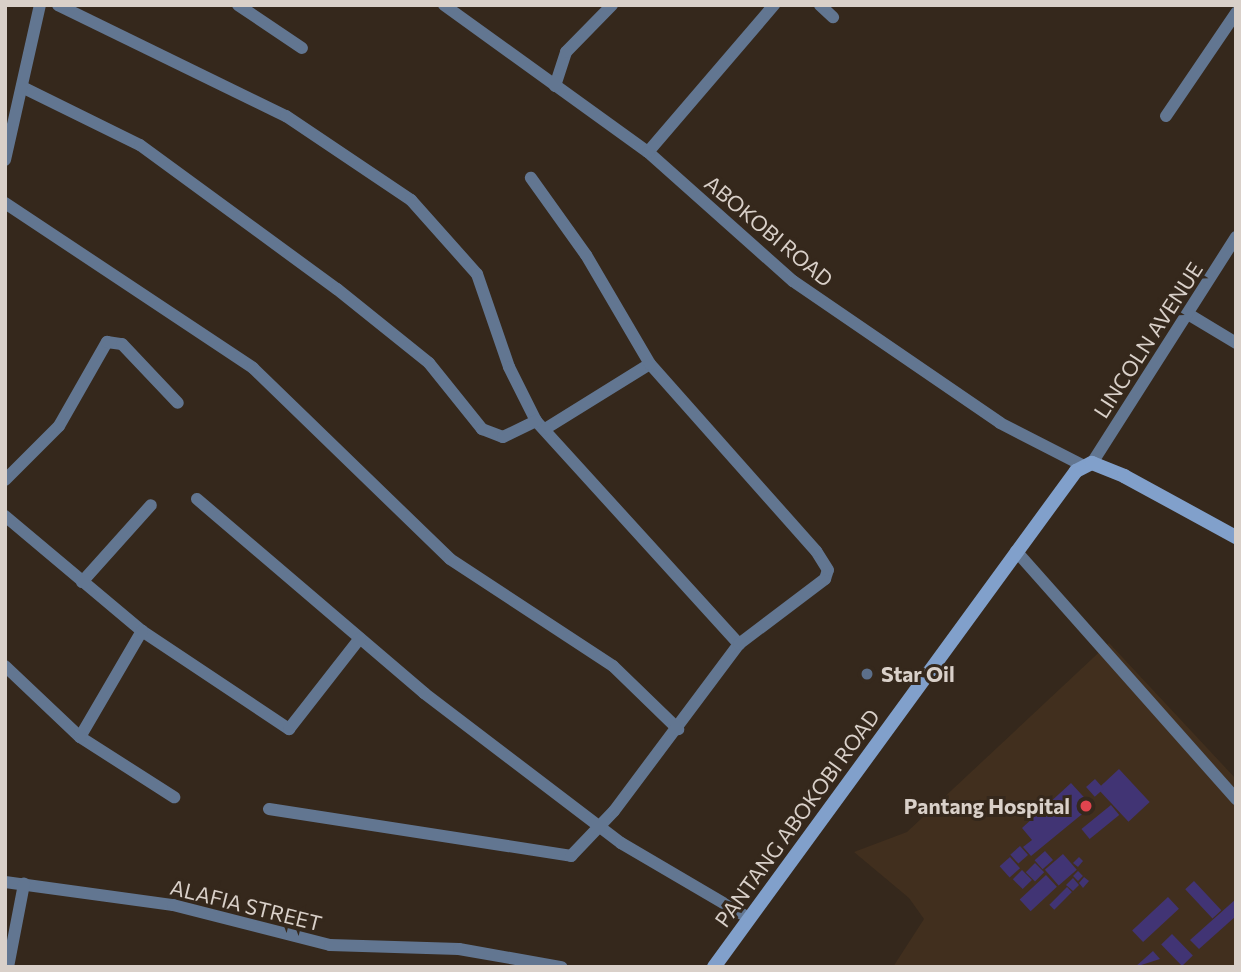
<!DOCTYPE html>
<style>
body{margin:0}
#map{position:relative;width:1241px;height:972px;overflow:hidden;background:#35281c;font-family:Commissioner,sans-serif}
div>[style]{position:absolute}
.built>*{inset:0;background:#412f1e}
.building>*{inset:0;background:#413474;transform-origin:0 0}
.street>*{height:12px;margin:-6px;padding:0 6px;transform-origin:6px;border-radius:6px;background:#627691}
.secondary>*{height:14px;margin:-7px;padding:0 7px;transform-origin:7px;border-radius:7px;background:#81a0cb}
.dots>*{width:19px;height:19px;translate:-50% -50%;box-sizing:border-box;border:4px solid #35281c;border-radius:50%}
span{translate:-50% -50%;white-space:nowrap;text-align:center;line-height:1.15;-webkit-text-stroke:6px #35281c;paint-order:stroke}
.street-label{font-size:21px;color:#d9d0c9}
.poi-label{font-size:21px;color:#d9d0c9;font-weight:700}
.left{translate:0 -50%;text-align:left}
.right{translate:-100% -50%;text-align:right}
.frame{position:absolute;inset:0;border:7px solid #d9d0c9;pointer-events:none}
</style>
<div id="map">
<div class="built">
<i style="clip-path:polygon(1109px 643px,1236px 779px,1236px 967px,893px 967px,924px 919px,909px 898px,854px 852px,907px 832px)"></i>
</div>
<div class="building">
<i style="left:1119px;top:769px;width:45px;height:29px;rotate:47deg"></i>
<i style="left:1095px;top:779px;width:13px;height:12px;rotate:48deg"></i>
<i style="clip-path:polygon(1071px 783px,1092px 806px,1031px 856px,1023px 847px,1032px 840px,1022px 828px)"></i>
<i style="left:1111px;top:805px;width:13px;height:38px;rotate:51deg"></i>
<i style="left:1020px;top:846px;width:12px;height:13px;rotate:48deg"></i>
<i style="left:1045px;top:851px;width:12px;height:14px;rotate:48deg"></i>
<i style="left:1063px;top:854px;width:21px;height:24px;rotate:49deg"></i>
<i style="left:1010px;top:857px;width:15px;height:14px;rotate:48deg"></i>
<i style="clip-path:polygon(1079px 857px,1083px 861px,1078px 867px,1073px 863px)"></i>
<i style="left:1035px;top:863px;width:13px;height:13px;rotate:45deg"></i>
<i style="left:1022px;top:870px;width:14px;height:13px;rotate:45deg"></i>
<i style="left:1078px;top:871px;width:7px;height:7px;rotate:45deg"></i>
<i style="left:1046px;top:875px;width:16px;height:36px;rotate:47deg"></i>
<i style="clip-path:polygon(1084px 877px,1089px 881px,1083px 888px,1079px 883px)"></i>
<i style="clip-path:polygon(1073px 878px,1079px 885px,1073px 891px,1066px 885px)"></i>
<i style="left:1194px;top:881px;width:40px;height:12px;rotate:47deg"></i>
<i style="left:1067px;top:887px;width:7px;height:25px;rotate:45deg"></i>
<i style="left:1168px;top:897px;width:16px;height:49px;rotate:47deg"></i>
<i style="clip-path:polygon(1236px 899px,1236px 916px,1199px 949px,1190px 940px)"></i>
<i style="left:1172px;top:934px;width:30px;height:15px;rotate:46deg"></i>
<i style="clip-path:polygon(1153px 951px,1160px 959px,1135px 967px)"></i>
</div>
<div class="street">
<i style="left:58px;top:5px;width:254px;rotate:26deg"></i>
<i style="left:286px;top:116px;width:151px;rotate:33.9deg"></i>
<i style="left:411px;top:200px;width:99px;rotate:48.3deg"></i>
<i style="left:477px;top:274px;width:98px;rotate:71deg"></i>
<i style="left:509px;top:367px;width:60px;rotate:63.4deg"></i>
<i style="left:536px;top:421px;width:302px;rotate:47.7deg"></i>
<i style="left:238px;top:5px;width:77px;rotate:33.9deg"></i>
<i style="left:444px;top:5px;width:251px;rotate:35.8deg"></i>
<i style="left:648px;top:152px;width:194px;rotate:41.7deg"></i>
<i style="left:793px;top:281px;width:251px;rotate:34.4deg"></i>
<i style="left:1000px;top:423px;width:94px;rotate:27.1deg"></i>
<i style="left:820px;top:5px;width:18px;rotate:43deg"></i>
<i style="left:555px;top:86px;width:36px;rotate:-72deg"></i>
<i style="left:566px;top:52px;width:66px;rotate:-45.6deg"></i>
<i style="left:22px;top:87px;width:131px;rotate:26.2deg"></i>
<i style="left:140px;top:145px;width:244px;rotate:36.2deg"></i>
<i style="left:337px;top:289px;width:118px;rotate:38.8deg"></i>
<i style="left:429px;top:363px;width:85px;rotate:51.2deg"></i>
<i style="left:482px;top:429px;width:22px;rotate:21deg"></i>
<i style="left:503px;top:437px;width:37px;rotate:-26deg"></i>
<i style="left:1166px;top:116px;width:125px;rotate:-55.8deg"></i>
<i style="left:648px;top:152px;width:194px;rotate:-49.4deg"></i>
<i style="left:5px;top:160px;width:159px;rotate:-77.3deg"></i>
<i style="left:5px;top:203px;width:298px;rotate:33.6deg"></i>
<i style="left:253px;top:368px;width:274px;rotate:44.1deg"></i>
<i style="left:450px;top:559px;width:195px;rotate:33.3deg"></i>
<i style="left:613px;top:666px;width:91px;rotate:44.1deg"></i>
<i style="left:1188px;top:314px;width:56px;rotate:31.1deg"></i>
<i style="left:545px;top:429px;width:123px;rotate:-31.8deg"></i>
<i style="left:1092px;top:463px;width:268px;rotate:-57.5deg"></i>
<i style="left:5px;top:480px;width:76px;rotate:-45deg"></i>
<i style="left:59px;top:426px;width:97px;rotate:-60.3deg"></i>
<i style="left:107px;top:342px;width:15px;rotate:8deg"></i>
<i style="left:122px;top:344px;width:81px;rotate:46.5deg"></i>
<i style="left:197px;top:499px;width:299px;rotate:40.5deg"></i>
<i style="left:424px;top:693px;width:248px;rotate:37.3deg"></i>
<i style="left:621px;top:843px;width:148px;rotate:30.4deg"></i>
<i style="left:5px;top:516px;width:179px;rotate:40deg"></i>
<i style="left:142px;top:631px;width:177px;rotate:33.7deg"></i>
<i style="left:289px;top:729px;width:115px;rotate:-52deg"></i>
<i style="left:1016px;top:551px;width:332px;rotate:48.4deg"></i>
<i style="left:82px;top:582px;width:103px;rotate:-48.1deg"></i>
<i style="left:5px;top:666px;width:103px;rotate:43.4deg"></i>
<i style="left:80px;top:737px;width:112px;rotate:32.6deg"></i>
<i style="left:80px;top:737px;width:123px;rotate:-59.7deg"></i>
<i style="left:269px;top:809px;width:306px;rotate:8.8deg"></i>
<i style="left:571px;top:856px;width:62px;rotate:-46.3deg"></i>
<i style="left:614px;top:811px;width:209px;rotate:-53.2deg"></i>
<i style="left:739px;top:644px;width:108px;rotate:-37.1deg"></i>
<i style="left:825px;top:579px;width:9px;rotate:-72deg"></i>
<i style="left:828px;top:570px;width:22px;rotate:-122deg"></i>
<i style="left:816px;top:551px;width:250px;rotate:-131.6deg"></i>
<i style="left:650px;top:364px;width:126px;rotate:-120.4deg"></i>
<i style="left:586px;top:255px;width:95px;rotate:-125.5deg"></i>
<i style="left:5px;top:882px;width:170px;rotate:7.8deg"></i>
<i style="left:173px;top:905px;width:162px;rotate:14.3deg"></i>
<i style="left:330px;top:945px;width:129px;rotate:1.8deg"></i>
<i style="left:459px;top:949px;width:104px;rotate:10deg"></i>
<i style="left:8px;top:967px;width:85px;rotate:-79.1deg"></i>
</div>
<div class="secondary">
<i style="left:714px;top:967px;width:614px;rotate:-53.88deg"></i>
<i style="left:1076px;top:471px;width:18px;rotate:-27deg"></i>
<i style="left:1092px;top:463px;width:35px;rotate:22deg"></i>
<i style="left:1124px;top:476px;width:128px;rotate:28.6deg"></i>
</div>
<div class="dots">
<i style="left:867px;top:674px;background:#5c6f8a"></i>
<i style="left:1086px;top:806px;background:#e0444e"></i>
</div>
<div class="street-label">
<span style="left:769px;top:231px;rotate:40deg">ABOKOBI ROAD</span>
<span style="left:1148px;top:340px;rotate:-57deg">LINCOLN AVENUE</span>
<span style="left:797px;top:818px;rotate:-54deg">PANTANG ABOKOBI ROAD</span>
<span style="left:246px;top:905px;rotate:14deg">ALAFIA STREET</span>
</div>
<div class="poi-label">
<span class="left" style="left:881px;top:674px">Star Oil</span>
<span class="right" style="left:1070px;top:806px">Pantang Hospital</span>
</div>
<div class="frame"></div>
</div>
